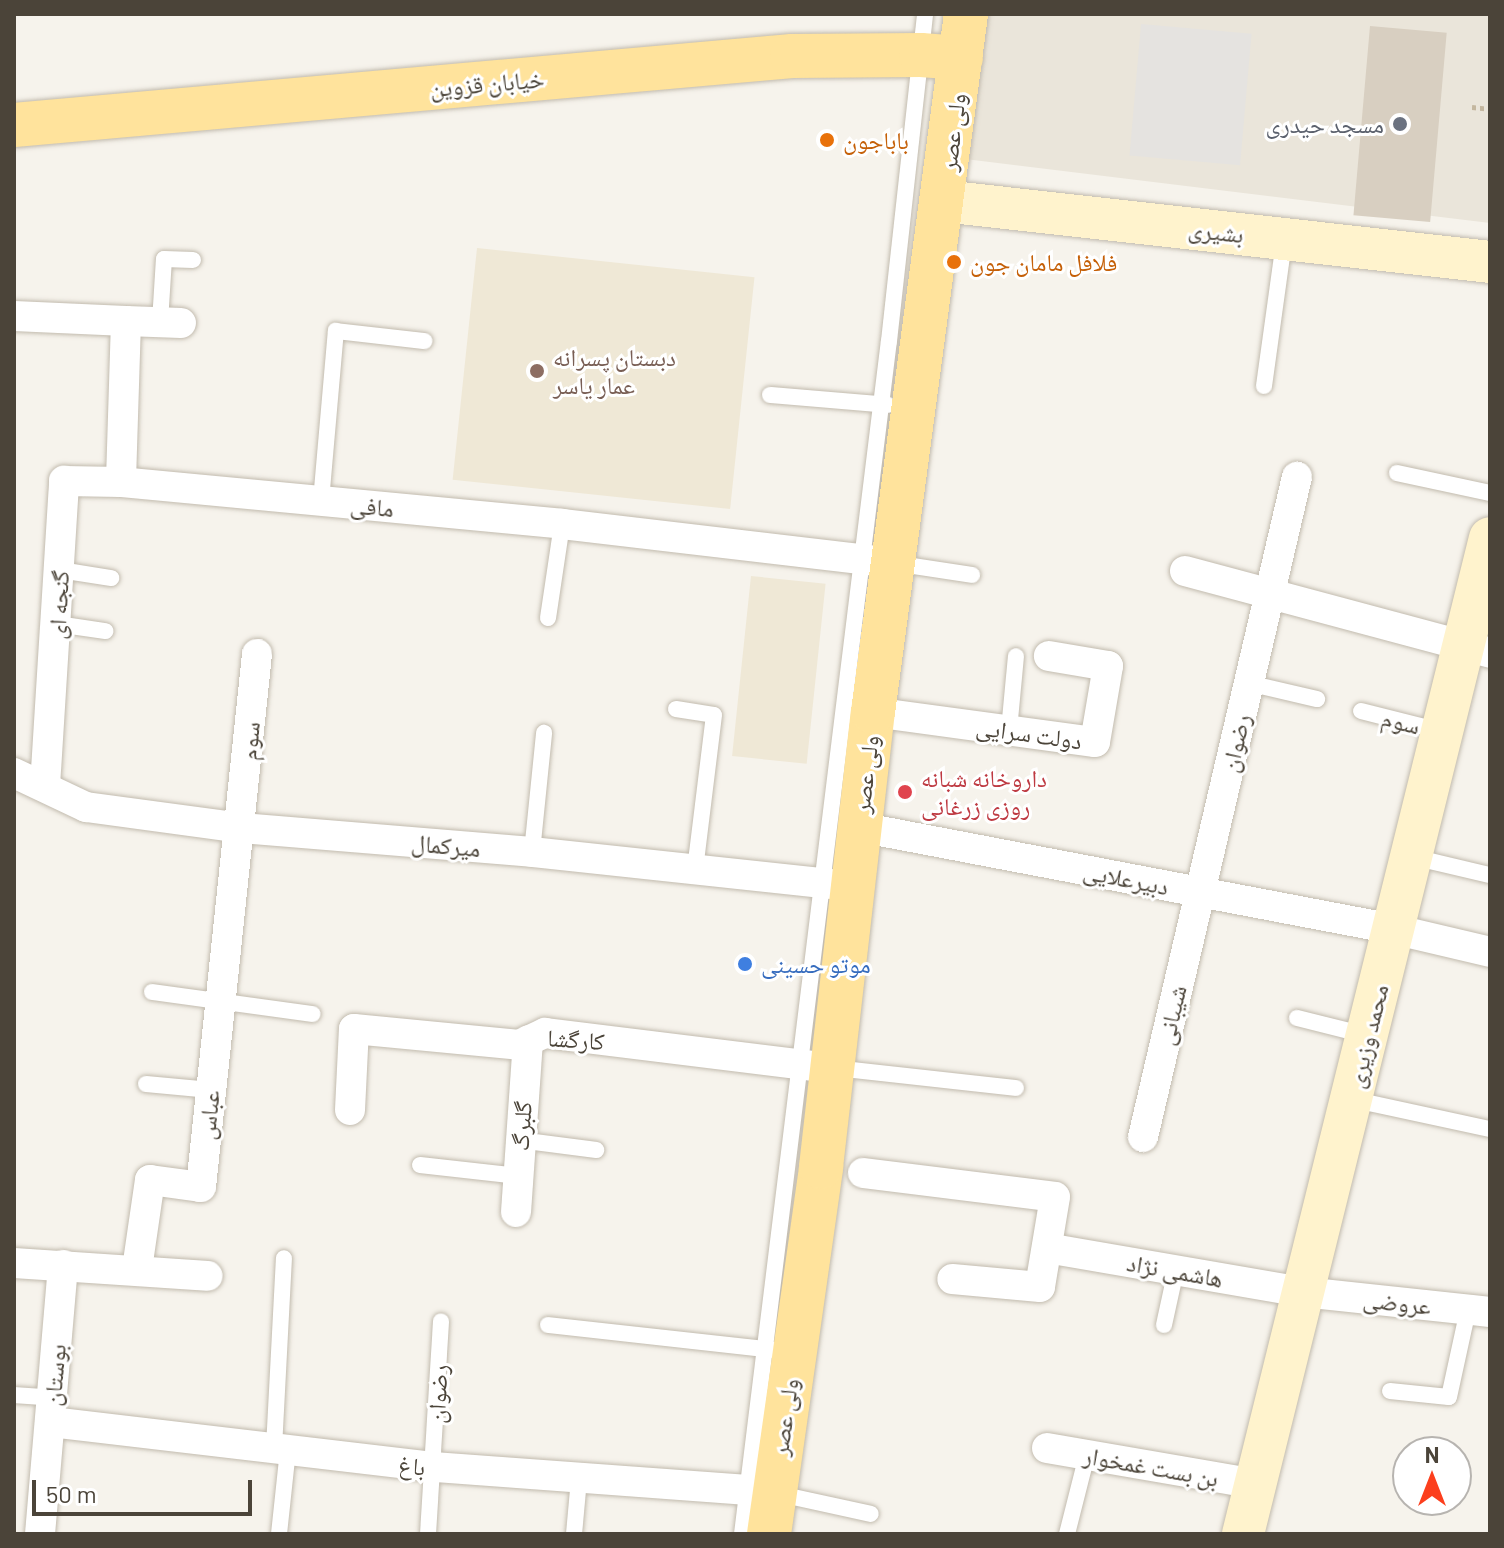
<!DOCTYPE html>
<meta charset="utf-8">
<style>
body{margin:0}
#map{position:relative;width:1504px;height:1548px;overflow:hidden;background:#f6f3ec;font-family:Barlow,"Noto Naskh Arabic",sans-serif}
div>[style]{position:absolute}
.residential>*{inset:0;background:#eae5da}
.education>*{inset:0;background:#efe8d6;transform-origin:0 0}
.parking>*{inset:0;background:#e5e3e0;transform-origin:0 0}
.building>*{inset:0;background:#d8cfc1;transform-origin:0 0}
.path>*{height:5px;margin-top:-2.5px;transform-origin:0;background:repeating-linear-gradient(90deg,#c4b79f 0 4px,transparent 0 8px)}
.roads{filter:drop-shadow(0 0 2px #c2bbae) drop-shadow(0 0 2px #c2bbae)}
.lane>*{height:16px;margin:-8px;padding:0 8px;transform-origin:8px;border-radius:8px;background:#fff}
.street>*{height:30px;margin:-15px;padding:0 15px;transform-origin:15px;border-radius:15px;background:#fff}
.secondary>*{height:42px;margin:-21px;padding:0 21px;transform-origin:21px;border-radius:21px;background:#fff3cd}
.primary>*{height:44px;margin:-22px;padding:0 22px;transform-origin:22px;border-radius:22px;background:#ffe39c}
.dots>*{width:22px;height:22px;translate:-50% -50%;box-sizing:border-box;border:4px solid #fff;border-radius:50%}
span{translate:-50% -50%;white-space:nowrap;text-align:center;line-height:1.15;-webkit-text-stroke:6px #fff;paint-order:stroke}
.street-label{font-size:24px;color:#4b4439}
.worship-label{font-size:24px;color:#5b616d}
.right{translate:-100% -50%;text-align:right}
.food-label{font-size:24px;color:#c56008}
.left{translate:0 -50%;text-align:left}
.education-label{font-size:24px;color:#785e54}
.health-label{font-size:24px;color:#be3a42}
.shop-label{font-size:24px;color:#366cbe}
.frame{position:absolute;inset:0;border:16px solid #4b4439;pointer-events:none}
.north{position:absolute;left:1392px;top:1436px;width:80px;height:80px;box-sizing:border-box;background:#fff;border:2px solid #b7b4b0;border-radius:50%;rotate:0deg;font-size:22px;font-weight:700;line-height:32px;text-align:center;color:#4b4439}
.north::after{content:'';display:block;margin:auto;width:28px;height:36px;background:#fc3f1d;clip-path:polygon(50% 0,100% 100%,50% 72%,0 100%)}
.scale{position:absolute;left:32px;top:1480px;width:220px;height:36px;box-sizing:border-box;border:4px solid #4b4439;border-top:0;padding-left:10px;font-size:24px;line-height:28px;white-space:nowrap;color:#4b4439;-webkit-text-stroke:6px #fff;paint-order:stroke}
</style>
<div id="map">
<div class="residential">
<i style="clip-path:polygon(978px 14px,1490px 14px,1490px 223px,957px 158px)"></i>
</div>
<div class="education">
<i style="left:477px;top:248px;width:279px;height:233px;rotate:6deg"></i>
<i style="left:751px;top:576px;width:75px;height:181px;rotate:6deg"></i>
</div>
<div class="parking">
<i style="left:1141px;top:24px;width:111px;height:132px;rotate:5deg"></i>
</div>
<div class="building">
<i style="left:1370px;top:26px;width:77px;height:190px;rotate:5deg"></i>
</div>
<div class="path">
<i style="left:1472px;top:107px;width:18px;rotate:6deg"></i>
</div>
<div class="roads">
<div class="lane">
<i style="left:160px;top:322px;width:63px;rotate:-86.4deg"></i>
<i style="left:164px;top:259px;width:29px;rotate:2deg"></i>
<i style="left:1264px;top:386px;width:146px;rotate:-82.1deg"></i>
<i style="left:770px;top:395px;width:118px;rotate:4.8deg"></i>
<i style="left:1397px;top:473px;width:95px;rotate:12.1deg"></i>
<i style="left:321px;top:501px;width:171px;rotate:-85deg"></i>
<i style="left:336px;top:331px;width:89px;rotate:6.5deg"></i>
<i style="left:894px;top:563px;width:79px;rotate:8.7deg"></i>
<i style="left:60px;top:570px;width:52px;rotate:8.9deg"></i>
<i style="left:548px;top:618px;width:95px;rotate:-81.5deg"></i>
<i style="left:57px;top:624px;width:49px;rotate:8.3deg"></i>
<i style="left:1248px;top:683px;width:71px;rotate:13.1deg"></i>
<i style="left:676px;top:709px;width:38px;rotate:9deg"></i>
<i style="left:714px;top:715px;width:156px;rotate:97deg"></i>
<i style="left:1361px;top:711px;width:81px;rotate:14.2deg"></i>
<i style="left:1009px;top:730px;width:74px;rotate:-84.6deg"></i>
<i style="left:532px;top:852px;width:120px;rotate:-84.2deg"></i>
<i style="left:1413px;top:857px;width:78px;rotate:13.3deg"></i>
<i style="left:152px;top:992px;width:162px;rotate:7.8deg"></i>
<i style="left:1297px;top:1018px;width:70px;rotate:14deg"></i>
<i style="left:835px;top:1068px;width:182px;rotate:6.3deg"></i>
<i style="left:146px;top:1084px;width:65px;rotate:5.3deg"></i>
<i style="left:1351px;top:1099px;width:142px;rotate:12.2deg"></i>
<i style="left:519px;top:1140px;width:78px;rotate:7.4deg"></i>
<i style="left:420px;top:1165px;width:99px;rotate:6.4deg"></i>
<i style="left:548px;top:1325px;width:226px;rotate:6.3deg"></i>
<i style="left:1164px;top:1325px;width:56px;rotate:-77.7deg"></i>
<i style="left:1390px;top:1391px;width:59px;rotate:5.8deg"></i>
<i style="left:1449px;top:1397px;width:89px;rotate:-77.7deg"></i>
<i style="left:14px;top:1395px;width:39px;rotate:4deg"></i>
<i style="left:274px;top:1448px;width:190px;rotate:-87deg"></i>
<i style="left:775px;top:1493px;width:98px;rotate:12.3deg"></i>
<i style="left:279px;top:1534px;width:84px;rotate:-83.9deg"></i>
<i style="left:428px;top:1534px;width:213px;rotate:-86.5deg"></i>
<i style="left:574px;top:1534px;width:55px;rotate:-84.8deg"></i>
<i style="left:742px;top:1534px;width:1202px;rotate:-82.98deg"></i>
<i style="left:889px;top:341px;width:329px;rotate:-83.7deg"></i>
<i style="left:1067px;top:1534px;width:81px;rotate:-75.8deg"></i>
</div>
<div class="street">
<i style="left:14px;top:316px;width:112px;rotate:2.6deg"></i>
<i style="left:126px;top:321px;width:161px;rotate:91.8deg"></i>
<i style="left:121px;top:482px;width:443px;rotate:5.4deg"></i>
<i style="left:562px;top:524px;width:333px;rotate:6.7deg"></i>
<i style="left:126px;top:321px;width:55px;rotate:2.1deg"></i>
<i style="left:1185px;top:571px;width:316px;rotate:15deg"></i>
<i style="left:873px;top:712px;width:224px;rotate:7.7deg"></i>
<i style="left:1095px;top:742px;width:77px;rotate:-80.3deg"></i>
<i style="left:1108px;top:666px;width:60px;rotate:-170.4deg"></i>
<i style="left:14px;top:773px;width:80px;rotate:25.3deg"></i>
<i style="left:86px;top:807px;width:156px;rotate:7.7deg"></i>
<i style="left:241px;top:828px;width:292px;rotate:4.7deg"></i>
<i style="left:532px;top:852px;width:322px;rotate:6.1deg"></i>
<i style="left:45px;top:786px;width:306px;rotate:-86.4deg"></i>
<i style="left:64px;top:481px;width:57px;rotate:1deg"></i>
<i style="left:859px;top:827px;width:544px;rotate:10.81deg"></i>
<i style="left:1393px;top:929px;width:100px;rotate:13.3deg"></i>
<i style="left:350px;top:1110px;width:81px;rotate:-87.2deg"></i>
<i style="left:354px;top:1029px;width:166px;rotate:5.5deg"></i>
<i style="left:519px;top:1045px;width:29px;rotate:-25deg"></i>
<i style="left:545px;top:1033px;width:289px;rotate:7deg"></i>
<i style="left:1143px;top:1137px;width:678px;rotate:-76.87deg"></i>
<i style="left:863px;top:1173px;width:193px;rotate:7.1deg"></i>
<i style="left:1055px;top:1197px;width:91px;rotate:99.5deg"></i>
<i style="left:1040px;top:1287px;width:88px;rotate:-174.8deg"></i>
<i style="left:516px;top:1212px;width:172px;rotate:-86deg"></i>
<i style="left:1047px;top:1248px;width:260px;rotate:9.8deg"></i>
<i style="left:1303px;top:1292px;width:188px;rotate:6.1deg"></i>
<i style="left:14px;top:1263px;width:194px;rotate:3.8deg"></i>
<i style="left:137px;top:1269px;width:90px;rotate:-81.7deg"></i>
<i style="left:150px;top:1180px;width:51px;rotate:7.8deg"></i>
<i style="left:201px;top:1187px;width:536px;rotate:-84deg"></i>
<i style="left:51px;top:1422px;width:386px;rotate:6.7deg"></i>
<i style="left:434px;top:1467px;width:341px;rotate:4.2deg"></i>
<i style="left:1047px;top:1448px;width:212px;rotate:9.8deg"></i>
<i style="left:40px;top:1534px;width:270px;rotate:-85.1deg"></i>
</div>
<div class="secondary">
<i style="left:943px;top:201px;width:550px;rotate:6.36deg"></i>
<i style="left:1243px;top:1534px;width:1026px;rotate:-76.07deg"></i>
</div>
<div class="primary">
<i style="left:14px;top:125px;width:781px;rotate:-5.07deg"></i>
<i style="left:792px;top:56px;width:129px;rotate:-0.4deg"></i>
<i style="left:921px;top:55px;width:40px;rotate:4.3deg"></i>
<i style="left:769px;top:1534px;width:371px;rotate:-81.9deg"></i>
<i style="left:821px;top:1167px;width:458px;rotate:-83.5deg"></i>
<i style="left:873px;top:712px;width:704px;rotate:-82.41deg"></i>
</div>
</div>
<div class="dots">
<i style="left:1400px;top:124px;background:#6b7280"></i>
<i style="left:827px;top:140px;background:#e8710a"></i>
<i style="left:954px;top:262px;background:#e8710a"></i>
<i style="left:537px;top:371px;background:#8d6e63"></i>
<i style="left:905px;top:792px;background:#e0444e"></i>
<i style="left:745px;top:964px;background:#3f7fe0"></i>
</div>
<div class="street-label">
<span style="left:487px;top:83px;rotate:-5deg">خیابان قزوین</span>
<span style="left:952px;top:132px;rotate:-83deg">ولی عصر</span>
<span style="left:1216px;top:231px;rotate:6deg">بشیری</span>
<span style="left:372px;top:506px;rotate:5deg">مافی</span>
<span style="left:58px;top:605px;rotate:-87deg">گنجه ای</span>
<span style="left:1401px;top:721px;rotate:14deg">سوم</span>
<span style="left:1029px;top:733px;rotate:8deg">دولت سرایی</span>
<span style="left:249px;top:741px;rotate:-85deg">سوم</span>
<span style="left:1235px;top:743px;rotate:-77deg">رضوان</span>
<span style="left:865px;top:774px;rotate:-83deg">ولی عصر</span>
<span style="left:446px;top:845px;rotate:5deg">میرکمال</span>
<span style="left:1126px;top:878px;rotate:11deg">دبیرعلایی</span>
<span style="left:1171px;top:1015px;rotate:-77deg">شیبانی</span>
<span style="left:1367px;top:1036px;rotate:-76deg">محمد وزیری</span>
<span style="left:576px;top:1039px;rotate:4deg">کارگشا</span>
<span style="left:208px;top:1115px;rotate:-84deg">عباس</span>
<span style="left:521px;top:1126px;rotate:-86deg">گلبرگ</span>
<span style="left:1175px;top:1270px;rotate:10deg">هاشمی نژاد</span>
<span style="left:1397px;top:1302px;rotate:6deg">عروضی</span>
<span style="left:54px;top:1375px;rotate:-85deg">بوستان</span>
<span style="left:437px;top:1394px;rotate:-87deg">رضوان</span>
<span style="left:784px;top:1417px;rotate:-82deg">ولی عصر</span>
<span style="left:412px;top:1465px;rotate:7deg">باغ</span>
<span style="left:1151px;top:1466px;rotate:10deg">بن بست غمخوار</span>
</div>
<div class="worship-label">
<span class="right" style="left:1384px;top:124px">مسجد حیدری</span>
</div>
<div class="food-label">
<span class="left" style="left:843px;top:140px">باباجون</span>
<span class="left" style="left:970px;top:262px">فلافل مامان جون</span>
</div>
<div class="education-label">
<span class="left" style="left:553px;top:371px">دبستان پسرانه<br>عمار یاسر</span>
</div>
<div class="health-label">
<span class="left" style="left:921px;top:792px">داروخانه شبانه<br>روزی زرغانی</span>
</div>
<div class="shop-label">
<span class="left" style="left:761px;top:964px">موتو حسینی</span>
</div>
<div class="frame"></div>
<div class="north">N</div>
<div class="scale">50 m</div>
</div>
